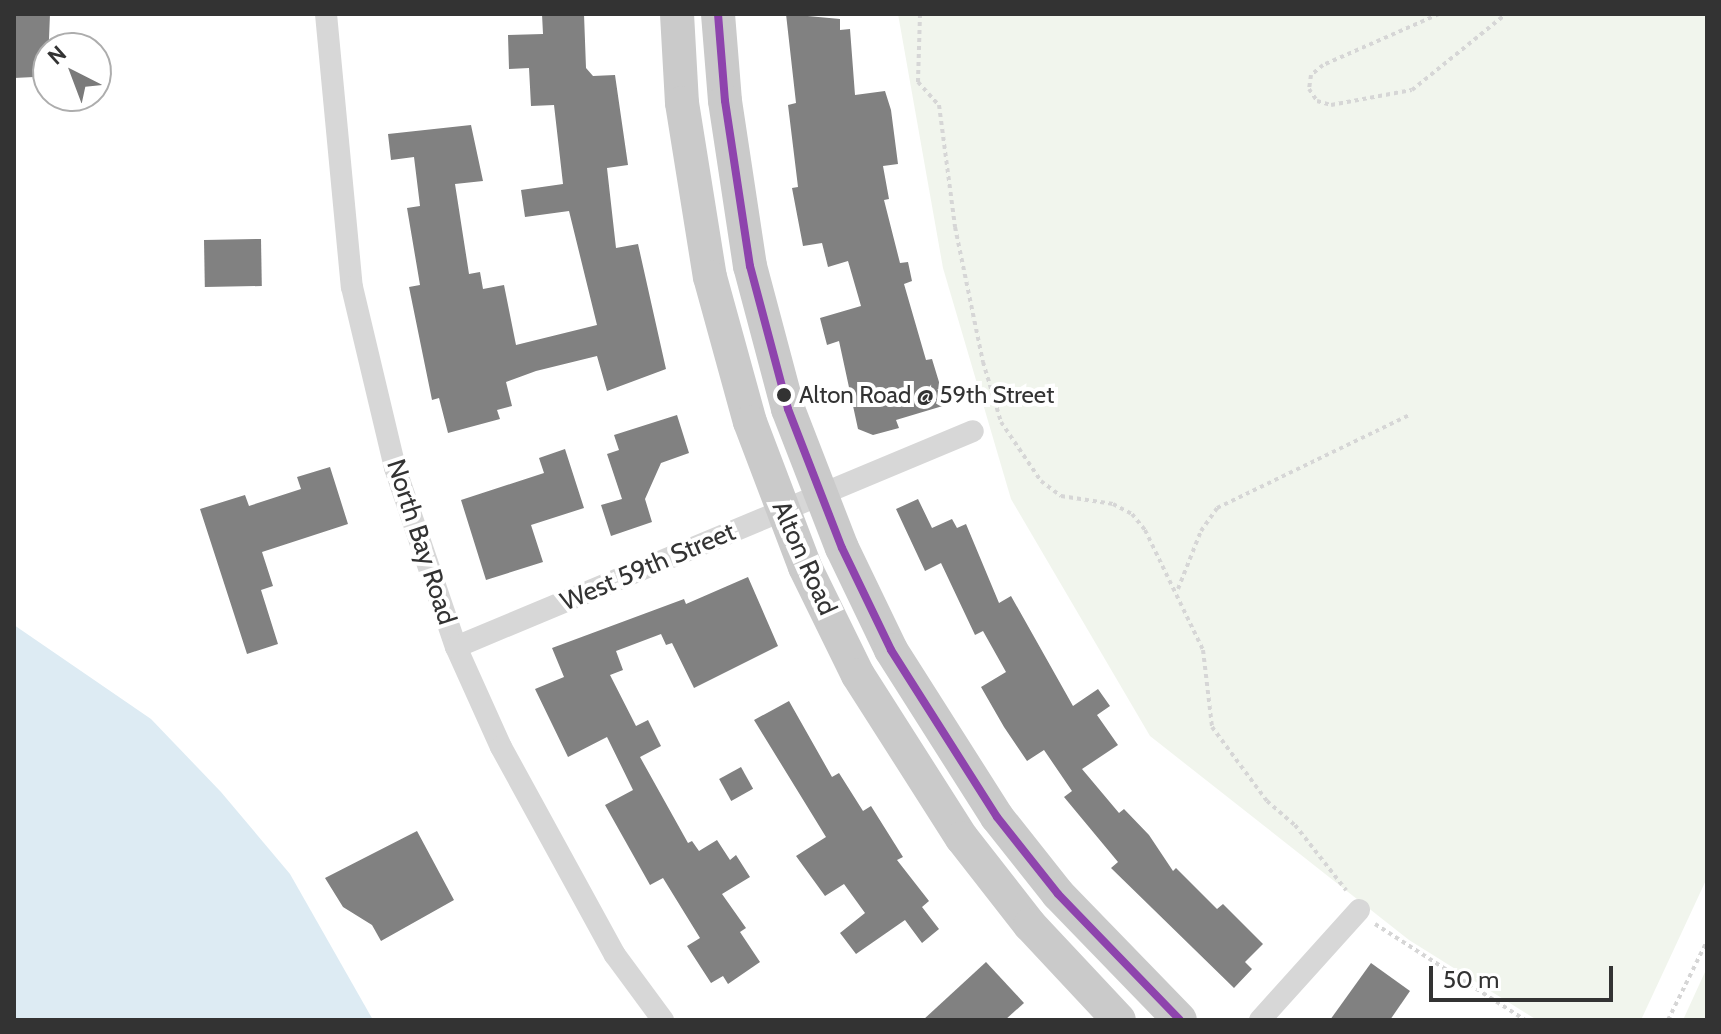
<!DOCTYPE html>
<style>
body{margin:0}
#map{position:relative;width:1721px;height:1034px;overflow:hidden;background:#fff;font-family:Cabin,sans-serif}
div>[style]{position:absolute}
.green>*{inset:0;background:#f1f5ed}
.water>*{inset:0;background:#ddebf3}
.building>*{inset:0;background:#818181;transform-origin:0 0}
.path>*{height:4px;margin-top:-2px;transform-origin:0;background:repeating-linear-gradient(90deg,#d6d6d6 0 4px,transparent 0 8px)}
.street>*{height:22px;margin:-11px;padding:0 11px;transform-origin:11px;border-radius:11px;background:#d7d7d7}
.primary>*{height:34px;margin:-17px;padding:0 17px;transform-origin:17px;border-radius:17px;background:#cacaca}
.bus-1>*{height:8px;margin:-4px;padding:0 4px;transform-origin:4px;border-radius:4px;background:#8e44ad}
.dots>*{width:22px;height:22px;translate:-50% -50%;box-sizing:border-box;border:4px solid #fff;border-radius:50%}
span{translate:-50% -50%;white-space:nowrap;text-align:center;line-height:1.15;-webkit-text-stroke:8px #fff;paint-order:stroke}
.bus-label{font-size:24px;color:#333}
.left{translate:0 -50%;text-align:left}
.street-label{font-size:26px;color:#333}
.frame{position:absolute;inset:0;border:16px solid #333;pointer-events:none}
.north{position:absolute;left:32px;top:32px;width:80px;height:80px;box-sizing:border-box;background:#fff;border:2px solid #adadad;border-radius:50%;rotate:318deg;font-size:22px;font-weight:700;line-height:32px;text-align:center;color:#333}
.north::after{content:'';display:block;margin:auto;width:28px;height:36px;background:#7a7a7a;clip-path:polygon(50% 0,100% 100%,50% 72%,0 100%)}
.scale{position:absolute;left:1429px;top:966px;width:184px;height:36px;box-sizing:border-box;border:4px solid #333;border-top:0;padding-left:10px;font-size:24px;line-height:28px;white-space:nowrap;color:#333;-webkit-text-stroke:6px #fff;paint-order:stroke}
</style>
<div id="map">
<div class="green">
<i style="clip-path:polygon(898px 14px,1707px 14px,1707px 878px,1641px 1020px,1537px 1020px,1409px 940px,1150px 736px,1011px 499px,943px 268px)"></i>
<i style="clip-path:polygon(1705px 972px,1707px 1020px,1683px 1020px)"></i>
</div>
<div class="water">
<i style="clip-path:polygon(14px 625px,151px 719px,221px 792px,290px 874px,373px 1020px,14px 1020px)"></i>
</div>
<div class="building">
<i style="clip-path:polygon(14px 14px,50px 14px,48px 63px,33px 64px,34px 77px,14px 78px)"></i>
<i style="clip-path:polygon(542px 14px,584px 14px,586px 68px,593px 76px,615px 75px,628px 165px,607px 168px,616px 248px,638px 244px,666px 369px,607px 391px,597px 356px,536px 371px,506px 382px,512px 406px,497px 410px,500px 419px,448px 433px,439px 398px,432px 400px,409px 287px,420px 285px,407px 208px,420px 206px,414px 157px,391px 160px,388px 134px,471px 125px,483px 181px,455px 184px,469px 274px,480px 272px,483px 289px,504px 285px,516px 345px,597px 325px,569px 211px,525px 217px,521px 190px,563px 184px,554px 105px,531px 106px,529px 68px,509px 69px,508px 35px,543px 34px)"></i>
<i style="clip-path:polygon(786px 14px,840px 19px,840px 30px,850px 29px,855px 95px,885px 91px,891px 110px,898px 164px,883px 166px,889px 199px,884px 200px,900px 263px,908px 262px,912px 281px,904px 284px,926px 360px,932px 359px,946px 405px,896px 420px,899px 428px,873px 435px,858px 429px,839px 341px,827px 345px,820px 318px,861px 306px,848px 261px,828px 267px,822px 243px,803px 246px,792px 188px,798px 187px,788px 105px,796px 103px)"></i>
<i style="left:261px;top:239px;width:47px;height:57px;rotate:89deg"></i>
<i style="clip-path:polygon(677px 415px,689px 453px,661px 463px,645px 499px,652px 522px,611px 536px,601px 505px,622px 499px,607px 454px,619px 450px,614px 435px)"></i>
<i style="clip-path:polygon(565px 449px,584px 508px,531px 525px,543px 562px,486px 580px,461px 500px,544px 473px,539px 458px)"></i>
<i style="clip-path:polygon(330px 467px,348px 524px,262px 552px,273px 586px,261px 590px,278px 644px,247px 654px,200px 509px,245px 495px,249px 506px,301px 489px,297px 477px)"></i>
<i style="clip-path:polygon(918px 499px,932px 528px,952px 519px,957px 528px,966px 524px,999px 603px,1011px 596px,1073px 706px,1098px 689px,1110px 706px,1097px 715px,1118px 745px,1082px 769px,1119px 813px,1124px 809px,1149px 835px,1173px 871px,1176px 868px,1217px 909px,1223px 904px,1263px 944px,1245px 962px,1252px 969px,1234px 988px,1111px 868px,1118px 862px,1064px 797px,1072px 791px,1044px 750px,1027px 761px,1004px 727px,981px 687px,1006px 672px,983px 631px,975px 635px,941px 563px,925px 571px,896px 509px)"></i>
<i style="clip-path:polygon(748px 577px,778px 646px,694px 688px,672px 643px,666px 645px,661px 634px,616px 651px,623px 670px,610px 675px,636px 726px,648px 720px,661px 746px,640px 757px,688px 843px,692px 841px,699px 851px,717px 840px,730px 860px,736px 855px,750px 877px,722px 894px,746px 928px,740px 932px,760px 962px,728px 984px,723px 976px,711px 983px,687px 946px,700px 938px,663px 878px,650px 885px,605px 805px,633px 790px,607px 737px,568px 757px,535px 689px,564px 677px,552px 648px,684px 599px,686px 604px)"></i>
<i style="clip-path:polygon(789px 701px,832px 777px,839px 773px,863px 811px,871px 806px,903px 857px,897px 860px,929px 901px,922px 907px,939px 929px,922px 943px,905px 920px,856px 954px,840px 933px,865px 913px,844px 884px,825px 896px,796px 856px,826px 837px,754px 720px)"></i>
<i style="left:741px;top:767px;width:25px;height:25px;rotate:61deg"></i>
<i style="clip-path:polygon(417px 831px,454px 900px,381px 941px,372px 925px,343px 907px,325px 878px)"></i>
<i style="clip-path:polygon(986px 962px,1024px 1003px,1005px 1020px,923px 1020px)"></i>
<i style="clip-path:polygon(1371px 963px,1410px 991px,1390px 1020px,1330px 1020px)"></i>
</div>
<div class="path">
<i style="left:920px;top:14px;width:68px;rotate:91.7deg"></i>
<i style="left:918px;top:82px;width:31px;rotate:48deg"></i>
<i style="left:939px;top:105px;width:123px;rotate:82.5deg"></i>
<i style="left:955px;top:227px;width:138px;rotate:78.3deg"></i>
<i style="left:983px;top:362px;width:63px;rotate:73.3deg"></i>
<i style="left:1001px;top:422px;width:71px;rotate:55.9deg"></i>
<i style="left:1041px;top:481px;width:25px;rotate:37deg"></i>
<i style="left:1061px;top:496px;width:53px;rotate:8.7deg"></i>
<i style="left:1113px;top:504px;width:21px;rotate:28deg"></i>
<i style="left:1132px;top:514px;width:21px;rotate:51deg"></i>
<i style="left:1145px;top:530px;width:133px;rotate:64.2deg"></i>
<i style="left:1203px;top:650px;width:78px;rotate:83.3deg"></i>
<i style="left:1212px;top:727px;width:92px;rotate:53.4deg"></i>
<i style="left:1267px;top:801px;width:37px;rotate:41deg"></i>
<i style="left:1295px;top:825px;width:83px;rotate:51.9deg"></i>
<i style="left:1439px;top:14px;width:127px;rotate:156.3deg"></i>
<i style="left:1323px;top:65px;width:16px;rotate:140deg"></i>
<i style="left:1311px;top:75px;width:14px;rotate:98deg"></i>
<i style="left:1309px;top:89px;width:14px;rotate:56deg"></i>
<i style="left:1317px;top:101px;width:15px;rotate:16deg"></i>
<i style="left:1331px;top:105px;width:82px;rotate:-10.5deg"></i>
<i style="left:1412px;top:90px;width:121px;rotate:-39deg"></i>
<i style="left:1178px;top:589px;width:62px;rotate:-68.4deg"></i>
<i style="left:1201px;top:531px;width:28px;rotate:-55deg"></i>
<i style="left:1217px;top:508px;width:213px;rotate:-25.8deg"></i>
<i style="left:1375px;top:924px;width:178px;rotate:32.6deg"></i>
<i style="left:1668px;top:1020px;width:88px;rotate:-63.7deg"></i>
</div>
<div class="street">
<i style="left:326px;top:14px;width:274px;rotate:84.6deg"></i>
<i style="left:352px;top:287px;width:186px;rotate:76.6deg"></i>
<i style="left:395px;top:468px;width:189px;rotate:71.2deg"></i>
<i style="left:456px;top:647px;width:110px;rotate:65.8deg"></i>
<i style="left:501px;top:747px;width:237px;rotate:61.3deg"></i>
<i style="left:615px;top:955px;width:81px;rotate:53.6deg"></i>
<i style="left:456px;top:647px;width:560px;rotate:-22.67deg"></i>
<i style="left:1260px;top:1020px;width:148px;rotate:-48deg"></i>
</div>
<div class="primary">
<i style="left:677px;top:14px;width:89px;rotate:86.8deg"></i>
<i style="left:682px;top:103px;width:176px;rotate:80.9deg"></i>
<i style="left:710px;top:277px;width:150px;rotate:74.6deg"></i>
<i style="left:750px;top:422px;width:155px;rotate:69.2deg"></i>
<i style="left:805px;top:567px;width:120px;rotate:63.9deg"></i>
<i style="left:858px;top:675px;width:193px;rotate:57.5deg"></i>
<i style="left:962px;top:838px;width:110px;rotate:52deg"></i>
<i style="left:1030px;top:925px;width:130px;rotate:46.9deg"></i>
<i style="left:718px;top:14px;width:87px;rotate:85.4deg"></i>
<i style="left:725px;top:101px;width:167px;rotate:81.4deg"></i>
<i style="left:750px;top:266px;width:148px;rotate:75.1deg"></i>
<i style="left:788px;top:409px;width:149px;rotate:68.8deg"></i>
<i style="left:842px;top:548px;width:113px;rotate:64.3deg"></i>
<i style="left:891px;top:650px;width:198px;rotate:57.6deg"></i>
<i style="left:997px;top:817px;width:98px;rotate:51.6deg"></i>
<i style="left:1058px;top:894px;width:175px;rotate:45.9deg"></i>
</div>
<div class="bus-1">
<i style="left:718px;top:14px;width:87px;rotate:85.4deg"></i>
<i style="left:725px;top:101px;width:167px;rotate:81.4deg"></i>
<i style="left:750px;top:266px;width:148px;rotate:75.1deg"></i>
<i style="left:788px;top:409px;width:149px;rotate:68.8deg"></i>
<i style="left:842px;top:548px;width:113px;rotate:64.3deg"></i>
<i style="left:891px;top:650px;width:198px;rotate:57.6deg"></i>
<i style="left:997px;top:817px;width:98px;rotate:51.6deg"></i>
<i style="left:1058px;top:894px;width:175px;rotate:45.9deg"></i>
</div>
<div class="dots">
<i style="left:784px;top:395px;background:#333"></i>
</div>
<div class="bus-label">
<span class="left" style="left:799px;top:395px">Alton Road @ 59th Street</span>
</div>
<div class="street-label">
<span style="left:421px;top:542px;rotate:72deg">North Bay Road</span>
<span style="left:804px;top:558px;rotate:66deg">Alton Road</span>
<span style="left:648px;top:567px;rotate:-23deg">West 59th Street</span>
</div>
<div class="frame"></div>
<div class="north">N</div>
<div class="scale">50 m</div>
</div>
